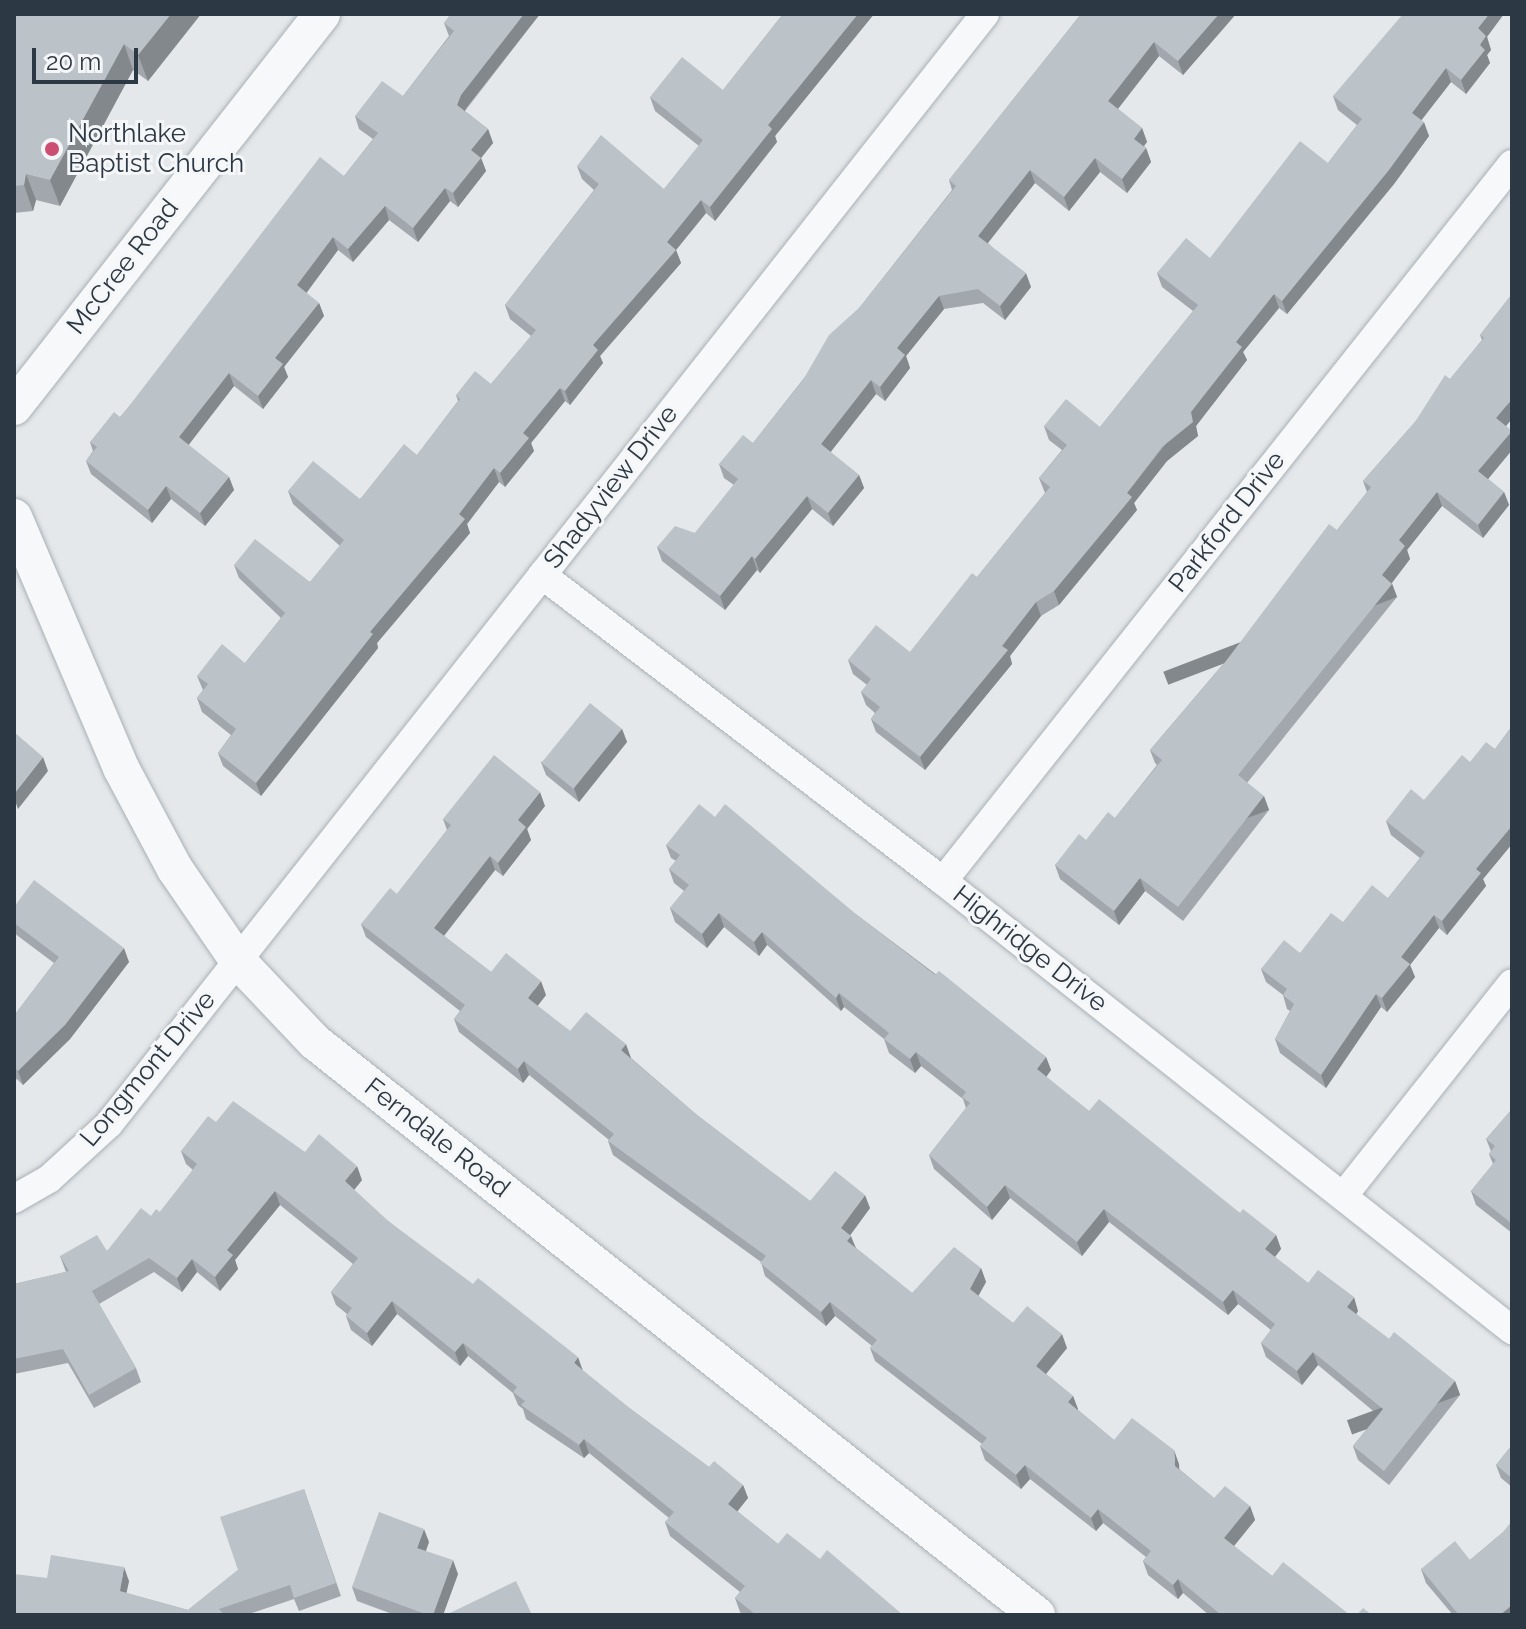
<!DOCTYPE html>
<style>
body{margin:0}
#map{position:relative;width:1526px;height:1629px;overflow:hidden;background:#e4e8eb;font-family:Raleway,sans-serif}
div>[style]{position:absolute}
.roads{filter:drop-shadow(0 0 2px #a9b0b5) drop-shadow(0 0 2px #a9b0b5)}
.minor>*{height:28px;margin:-14px;padding:0 14px;transform-origin:14px;border-radius:14px;background:#f7f8fa}
.tertiary>*{height:36px;margin:-18px;padding:0 18px;transform-origin:18px;border-radius:18px;background:#f7f8fa}
.wall>*{inset:0;background:#a1a7ac}
.shaded-wall>*{inset:0;background:#83888c;transform-origin:0 0}
.building>*{inset:0;background:#bbc2c8;transform-origin:0 0}
.dots>*{width:22px;height:22px;translate:-50% -50%;box-sizing:border-box;border:4px solid #f4f6f8;border-radius:50%}
span{translate:-50% -50%;white-space:nowrap;text-align:center;line-height:1.15;-webkit-text-stroke:6px #f4f6f8;paint-order:stroke}
.poi-label{font-size:26px;color:#2c3843}
.left{translate:0 -50%;text-align:left}
.street-label{font-size:26px;color:#2c3843}
.frame{position:absolute;inset:0;border:16px solid #2c3843;pointer-events:none}
.scale{position:absolute;left:32px;top:48px;width:106px;height:36px;box-sizing:border-box;border:4px solid #2c3843;border-top:0;padding-left:10px;font-size:24px;line-height:28px;white-space:nowrap;color:#2c3843;-webkit-text-stroke:6px #f4f6f8;paint-order:stroke}
</style>
<div id="map">
<div class="roads">
<div class="minor">
<i style="left:542px;top:575px;width:504px;rotate:37.35deg"></i>
<i style="left:943px;top:881px;width:725px;rotate:38.28deg"></i>
<i style="left:943px;top:881px;width:915px;rotate:-51.57deg"></i>
<i style="left:1344px;top:1195px;width:270px;rotate:-51.6deg"></i>
<i style="left:14px;top:1199px;width:40px;rotate:-29.7deg"></i>
<i style="left:49px;top:1179px;width:81px;rotate:-42.5deg"></i>
<i style="left:109px;top:1124px;width:1414px;rotate:-51.72deg"></i>
</div>
<div class="tertiary">
<i style="left:14px;top:407px;width:499px;rotate:-51.9deg"></i>
<i style="left:14px;top:517px;width:273px;rotate:66.9deg"></i>
<i style="left:121px;top:768px;width:115px;rotate:61.9deg"></i>
<i style="left:175px;top:869px;width:112px;rotate:55.6deg"></i>
<i style="left:238px;top:961px;width:112px;rotate:46.5deg"></i>
<i style="left:315px;top:1042px;width:922px;rotate:38.44deg"></i>
</div>
</div>
<div class="wall">
<i style="clip-path:polygon(14px 14px,201px 14px,148px 81px,133px 70px,60px 206px,36px 200px,33px 211px,14px 213px)"></i>
<i style="clip-path:polygon(451px 14px,540px 14px,465px 111px,488px 129px,493px 143px,481px 158px,486px 171px,458px 207px,450px 201px,418px 242px,389px 220px,353px 262px,338px 250px,306px 293px,319px 303px,324px 316px,284px 367px,288px 377px,263px 409px,234px 386px,188px 445px,229px 477px,234px 490px,205px 526px,171px 499px,152px 523px,91px 474px,86px 461px,93px 451px,90px 442px,120px 417px,344px 176px,373px 139px,359px 129px,355px 116px,403px 96px,449px 36px,444px 23px)"></i>
<i style="clip-path:polygon(783px 14px,874px 14px,775px 136px,777px 142px,715px 221px,706px 213px,676px 250px,681px 263px,600px 356px,603px 363px,570px 405px,565px 401px,531px 443px,534px 451px,505px 487px,499px 482px,467px 524px,470px 533px,377px 643px,378px 648px,261px 796px,223px 766px,218px 753px,231px 735px,202px 712px,197px 698px,203px 690px,197px 676px,245px 663px,281px 618px,239px 578px,234px 565px,310px 582px,340px 546px,293px 504px,288px 491px,360px 499px,417px 455px,458px 401px,456px 395px,491px 384px,531px 336px,510px 319px,505px 305px,594px 190px,582px 179px,577px 166px,664px 189px,699px 146px,655px 111px,650px 97px,723px 90px)"></i>
<i style="clip-path:polygon(1081px 14px,1236px 14px,1183px 75px,1159px 56px,1118px 109px,1142px 128px,1147px 142px,1144px 146px,1146px 148px,1151px 162px,1127px 193px,1100px 172px,1069px 211px,1035px 183px,988px 243px,1031px 287px,1005px 320px,983px 303px,944px 309px,906px 356px,910px 368px,885px 401px,876px 394px,830px 452px,859px 475px,864px 488px,833px 526px,812px 509px,760px 573px,757px 570px,725px 610px,662px 561px,657px 547px,695px 533px,734px 485px,724px 478px,719px 464px,753px 443px,952px 190px,949px 180px)"></i>
<i style="clip-path:polygon(1487px 37px,1491px 50px,1487px 55px,1490px 63px,1466px 94px,1451px 82px,1421px 120px,1429px 136px,1394px 184px,1287px 314px,1279px 308px,1243px 352px,1247px 360px,1196px 426px,1198px 436px,1167px 461px,1134px 503px,1137px 510px,1059px 605px,1041px 616px,1010px 656px,1012px 664px,925px 770px,876px 732px,871px 719px,875px 713px,866px 705px,861px 692px,867px 685px,853px 674px,848px 660px,910px 652px,977px 577px,1045px 493px,1039px 478px,1062px 450px,1049px 440px,1044px 426px,1100px 427px,1193px 311px,1162px 287px,1157px 273px,1210px 258px,1328px 163px,1357px 125px,1338px 110px,1333px 96px)"></i>
<i style="clip-path:polygon(1512px 294px,1506px 426px,1512px 432px,1512px 450px,1488px 479px,1504px 492px,1509px 505px,1483px 538px,1442px 506px,1407px 550px,1410px 559px,1392px 583px,1397px 597px,1247px 783px,1269px 810px,1183px 921px,1145px 891px,1119px 925px,1060px 879px,1055px 865px,1115px 818px,1157px 765px,1155px 763px,1150px 750px,1337px 530px,1367px 492px,1363px 481px,1415px 422px,1482px 340px,1480px 335px)"></i>
<i style="clip-path:polygon(1512px 726px,1512px 844px,1483px 879px,1486px 886px,1447px 935px,1439px 928px,1410px 965px,1415px 977px,1387px 1012px,1381px 1007px,1326px 1088px,1280px 1053px,1275px 1039px,1290px 1011px,1287px 1009px,1283px 995px,1266px 982px,1261px 969px,1300px 953px,1343px 922px,1388px 898px,1420px 858px,1391px 835px,1386px 821px,1424px 800px,1470px 762px,1495px 749px)"></i>
<i style="clip-path:polygon(622px 729px,627px 742px,579px 802px,546px 775px,541px 762px)"></i>
<i style="clip-path:polygon(545px 806px,527px 829px,531px 840px,503px 876px,495px 870px,444px 936px,491px 972px,546px 995px,537px 1006px,570px 1031px,631px 1058px,697px 1115px,810px 1201px,870px 1208px,850px 1235px,856px 1248px,912px 1293px,981px 1268px,986px 1282px,978px 1296px,1013px 1323px,1067px 1348px,1046px 1374px,1073px 1396px,1078px 1410px,1114px 1440px,1179px 1464px,1179px 1469px,1214px 1498px,1250px 1506px,1255px 1520px,1234px 1546px,1272px 1576px,1350px 1615px,1209px 1615px,1183px 1593px,1178px 1599px,1148px 1575px,1143px 1561px,1146px 1557px,1103px 1523px,1096px 1531px,1030px 1479px,1021px 1489px,985px 1460px,980px 1446px,982px 1444px,875px 1361px,870px 1348px,872px 1346px,835px 1316px,826px 1326px,765px 1276px,761px 1262px,613px 1155px,608px 1141px,609px 1140px,529px 1075px,523px 1083px,459px 1032px,454px 1019px,460px 1011px,366px 937px,361px 924px,397px 894px,447px 830px,443px 819px)"></i>
<i style="clip-path:polygon(715px 817px,857px 915px,1046px 1057px,1051px 1070px,1046px 1077px,1089px 1111px,1240px 1213px,1276px 1235px,1281px 1249px,1275px 1257px,1308px 1283px,1358px 1311px,1356px 1314px,1389px 1339px,1455px 1381px,1460px 1395px,1389px 1485px,1358px 1460px,1353px 1446px,1378px 1415px,1318px 1365px,1302px 1385px,1266px 1357px,1261px 1343px,1271px 1330px,1238px 1304px,1228px 1315px,1109px 1222px,1082px 1256px,1010px 1198px,992px 1220px,934px 1169px,929px 1155px,966px 1108px,963px 1099px,921px 1066px,915px 1073px,889px 1053px,884px 1039px,844px 1007px,841px 1011px,767px 945px,759px 956px,724px 927px,707px 948px,675px 922px,670px 908px,684px 891px,674px 883px,669px 869px,676px 861px,671px 858px,666px 845px)"></i>
<i style="clip-path:polygon(14px 907px,129px 962px,70px 1039px,23px 1085px,17px 1079px,14px 1081px,14px 1011px,16px 1013px,54px 963px,14px 933px)"></i>
<i style="clip-path:polygon(1512px 1109px,1512px 1233px,1476px 1205px,1471px 1191px,1493px 1164px,1489px 1154px,1491px 1151px,1486px 1139px)"></i>
<i style="clip-path:polygon(216px 1122px,305px 1152px,362px 1180px,354px 1190px,388px 1221px,582px 1370px,628px 1407px,709px 1467px,743px 1485px,748px 1498px,737px 1511px,778px 1544px,820px 1559px,903px 1615px,743px 1615px,740px 1612px,735px 1598px,740px 1592px,670px 1536px,665px 1522px,669px 1518px,589px 1453px,584px 1458px,526px 1419px,523px 1409px,518px 1405px,513px 1393px,468px 1356px,460px 1366px,397px 1314px,372px 1346px,351px 1330px,346px 1316px,347px 1314px,336px 1305px,331px 1292px,353px 1264px,280px 1205px,235px 1260px,238px 1269px,220px 1291px,197px 1272px,182px 1292px,154px 1272px,99px 1304px,136px 1368px,141px 1382px,94px 1408px,68px 1363px,14px 1374px,14px 1284px,66px 1272px,60px 1256px,107px 1251px,151px 1216px,160px 1212px,193px 1170px,186px 1164px,181px 1151px)"></i>
<i style="clip-path:polygon(1512px 1445px,1512px 1487px,1501px 1478px,1496px 1465px)"></i>
<i style="clip-path:polygon(304px 1489px,341px 1596px,299px 1611px,294px 1599px,246px 1615px,14px 1615px,47px 1578px,129px 1581px,126px 1593px,188px 1610px,238px 1570px)"></i>
<i style="clip-path:polygon(1502px 1533px,1512px 1615px,1453px 1615px,1426px 1583px,1421px 1569px,1470px 1560px)"></i>
<i style="clip-path:polygon(429px 1542px,426px 1551px,458px 1574px,443px 1615px,395px 1615px,357px 1601px,352px 1587px)"></i>
</div>
<div class="shaded-wall">
<i style="clip-path:polygon(171px 14px,201px 14px,148px 81px,138px 55px)"></i>
<i style="clip-path:polygon(524px 14px,540px 14px,466px 108px,462px 118px,457px 105px,461px 95px)"></i>
<i style="clip-path:polygon(858px 14px,874px 14px,775px 136px,777px 142px,715px 221px,710px 207px,768px 125px)"></i>
<i style="clip-path:polygon(1219px 14px,1236px 14px,1183px 75px,1178px 61px)"></i>
<i style="clip-path:polygon(1489px 14px,1504px 14px,1487px 37px,1491px 50px,1487px 55px,1490px 63px,1466px 94px,1461px 80px,1480px 45px,1478px 28px)"></i>
<i style="clip-path:polygon(1154px 42px,1159px 56px,1113px 115px,1108px 101px)"></i>
<i style="clip-path:polygon(124px 44px,133px 70px,60px 206px,50px 180px)"></i>
<i style="clip-path:polygon(1446px 68px,1451px 82px,1417px 126px,1412px 113px)"></i>
<i style="clip-path:polygon(1424px 122px,1429px 136px,1394px 184px,1287px 314px,1282px 301px)"></i>
<i style="clip-path:polygon(1142px 128px,1147px 142px,1139px 152px,1134px 139px)"></i>
<i style="clip-path:polygon(488px 129px,493px 143px,481px 158px,486px 171px,458px 207px,453px 193px,471px 150px)"></i>
<i style="clip-path:polygon(1146px 148px,1151px 162px,1127px 193px,1122px 179px)"></i>
<i style="clip-path:polygon(1095px 158px,1100px 172px,1069px 211px,1064px 197px)"></i>
<i style="clip-path:polygon(1030px 170px,1035px 183px,983px 249px,978px 236px)"></i>
<i style="clip-path:polygon(26px 174px,36px 200px,33px 211px,24px 185px)"></i>
<i style="clip-path:polygon(445px 188px,450px 201px,418px 242px,413px 228px)"></i>
<i style="clip-path:polygon(701px 200px,706px 213px,676px 250px,681px 263px,600px 356px,603px 363px,570px 405px,565px 391px,593px 345px,667px 242px)"></i>
<i style="clip-path:polygon(385px 206px,389px 220px,353px 262px,348px 249px)"></i>
<i style="clip-path:polygon(333px 237px,338px 250px,302px 299px,297px 285px)"></i>
<i style="clip-path:polygon(1026px 273px,1031px 287px,1005px 320px,1000px 306px)"></i>
<i style="clip-path:polygon(1274px 294px,1279px 308px,1243px 352px,1247px 360px,1196px 426px,1198px 436px,1167px 461px,1134px 503px,1137px 510px,1059px 605px,1054px 591px,1127px 493px,1191px 412px,1236px 342px)"></i>
<i style="clip-path:polygon(939px 296px,944px 309px,906px 356px,910px 368px,885px 401px,880px 387px,897px 348px)"></i>
<i style="clip-path:polygon(319px 303px,324px 316px,284px 367px,288px 377px,263px 409px,258px 396px,275px 358px)"></i>
<i style="clip-path:polygon(229px 373px,234px 386px,184px 451px,179px 437px)"></i>
<i style="clip-path:polygon(871px 380px,876px 394px,826px 458px,821px 444px)"></i>
<i style="clip-path:polygon(560px 388px,565px 401px,531px 443px,534px 451px,505px 487px,500px 473px,523px 433px)"></i>
<i style="clip-path:polygon(1512px 399px,1512px 419px,1501px 432px,1496px 418px)"></i>
<i style="clip-path:polygon(1512px 431px,1512px 450px,1483px 485px,1478px 471px)"></i>
<i style="clip-path:polygon(494px 468px,499px 482px,467px 524px,470px 533px,377px 643px,378px 648px,261px 796px,256px 783px)"></i>
<i style="clip-path:polygon(859px 475px,864px 488px,833px 526px,828px 513px)"></i>
<i style="clip-path:polygon(229px 477px,234px 490px,205px 526px,200px 513px)"></i>
<i style="clip-path:polygon(166px 486px,171px 499px,152px 523px,148px 510px)"></i>
<i style="clip-path:polygon(1437px 492px,1442px 506px,1407px 550px,1410px 559px,1387px 589px,1382px 575px,1399px 540px)"></i>
<i style="clip-path:polygon(1504px 492px,1509px 505px,1483px 538px,1478px 525px)"></i>
<i style="clip-path:polygon(807px 496px,812px 509px,760px 573px,755px 559px)"></i>
<i style="clip-path:polygon(752px 556px,757px 570px,725px 610px,720px 596px)"></i>
<i style="left:1392px;top:584px;width:14px;height:245px;rotate:69deg"></i>
<i style="clip-path:polygon(1036px 602px,1041px 616px,1010px 656px,1012px 664px,925px 770px,920px 757px,1002px 646px)"></i>
<i style="clip-path:polygon(622px 729px,627px 742px,579px 802px,574px 788px)"></i>
<i style="clip-path:polygon(43px 757px,48px 771px,18px 809px,14px 798px,14px 794px)"></i>
<i style="clip-path:polygon(540px 792px,545px 806px,527px 829px,531px 840px,503px 876px,498px 863px,518px 820px)"></i>
<i style="left:1264px;top:796px;width:15px;height:140px;rotate:70deg"></i>
<i style="clip-path:polygon(1511px 826px,1512px 844px,1483px 879px,1486px 886px,1447px 935px,1442px 921px,1476px 869px)"></i>
<i style="clip-path:polygon(490px 856px,495px 870px,439px 942px,434px 928px)"></i>
<i style="clip-path:polygon(1140px 878px,1145px 891px,1119px 925px,1114px 911px)"></i>
<i style="clip-path:polygon(719px 913px,724px 927px,707px 948px,702px 934px)"></i>
<i style="clip-path:polygon(1434px 915px,1439px 928px,1410px 965px,1415px 977px,1387px 1012px,1382px 998px,1401px 957px)"></i>
<i style="clip-path:polygon(762px 932px,767px 945px,759px 956px,754px 942px)"></i>
<i style="clip-path:polygon(124px 948px,129px 962px,70px 1039px,23px 1085px,18px 1071px)"></i>
<i style="clip-path:polygon(541px 981px,546px 995px,533px 1012px,528px 998px)"></i>
<i style="clip-path:polygon(839px 993px,844px 1007px,841px 1011px,836px 998px)"></i>
<i style="clip-path:polygon(1376px 994px,1381px 1007px,1326px 1088px,1321px 1075px)"></i>
<i style="clip-path:polygon(626px 1044px,631px 1058px,626px 1064px,621px 1050px)"></i>
<i style="clip-path:polygon(916px 1052px,921px 1066px,915px 1073px,910px 1059px)"></i>
<i style="clip-path:polygon(1046px 1057px,1051px 1070px,1042px 1083px,1037px 1069px)"></i>
<i style="clip-path:polygon(524px 1061px,529px 1075px,523px 1083px,518px 1069px)"></i>
<i style="clip-path:polygon(357px 1166px,362px 1180px,350px 1195px,345px 1181px)"></i>
<i style="clip-path:polygon(1005px 1185px,1010px 1198px,992px 1220px,987px 1207px)"></i>
<i style="clip-path:polygon(275px 1191px,280px 1205px,235px 1260px,238px 1269px,220px 1291px,215px 1277px,227px 1250px)"></i>
<i style="clip-path:polygon(865px 1195px,870px 1208px,846px 1241px,841px 1228px)"></i>
<i style="clip-path:polygon(1104px 1209px,1109px 1222px,1082px 1256px,1077px 1242px)"></i>
<i style="clip-path:polygon(1276px 1235px,1281px 1249px,1270px 1263px,1265px 1249px)"></i>
<i style="clip-path:polygon(851px 1236px,856px 1249px,847px 1241px)"></i>
<i style="clip-path:polygon(192px 1259px,197px 1272px,182px 1292px,177px 1278px)"></i>
<i style="clip-path:polygon(981px 1268px,986px 1282px,975px 1302px,970px 1289px)"></i>
<i style="clip-path:polygon(1233px 1290px,1238px 1304px,1228px 1315px,1223px 1302px)"></i>
<i style="clip-path:polygon(1354px 1297px,1358px 1311px,1352px 1321px,1347px 1307px)"></i>
<i style="clip-path:polygon(392px 1301px,397px 1314px,372px 1346px,367px 1333px)"></i>
<i style="clip-path:polygon(830px 1302px,835px 1316px,826px 1326px,821px 1312px)"></i>
<i style="clip-path:polygon(1062px 1334px,1067px 1348px,1041px 1380px,1036px 1366px)"></i>
<i style="clip-path:polygon(463px 1343px,468px 1356px,460px 1366px,455px 1352px)"></i>
<i style="clip-path:polygon(1313px 1352px,1318px 1365px,1302px 1385px,1297px 1371px)"></i>
<i style="clip-path:polygon(578px 1357px,583px 1371px,574px 1363px)"></i>
<i style="left:1455px;top:1381px;width:15px;height:115px;rotate:70deg"></i>
<i style="clip-path:polygon(1073px 1396px,1078px 1409px,1073px 1415px,1068px 1402px)"></i>
<i style="clip-path:polygon(584px 1439px,589px 1453px,584px 1458px,579px 1445px)"></i>
<i style="clip-path:polygon(1174px 1450px,1179px 1464px,1180px 1479px,1175px 1466px)"></i>
<i style="clip-path:polygon(1025px 1465px,1030px 1479px,1021px 1489px,1016px 1475px)"></i>
<i style="clip-path:polygon(743px 1485px,748px 1498px,733px 1517px,728px 1504px)"></i>
<i style="clip-path:polygon(1250px 1506px,1255px 1520px,1229px 1552px,1224px 1538px)"></i>
<i style="clip-path:polygon(1098px 1509px,1103px 1523px,1096px 1531px,1091px 1518px)"></i>
<i style="clip-path:polygon(424px 1529px,429px 1542px,422px 1561px,417px 1548px)"></i>
<i style="clip-path:polygon(453px 1560px,458px 1574px,443px 1615px,433px 1615px)"></i>
<i style="clip-path:polygon(124px 1567px,129px 1581px,124px 1605px,120px 1591px)"></i>
<i style="clip-path:polygon(1178px 1579px,1183px 1593px,1178px 1599px,1173px 1585px)"></i>
<i style="clip-path:polygon(1512px 1605px,1512px 1615px,1500px 1615px)"></i>
</div>
<div class="building">
<i style="clip-path:polygon(14px 14px,171px 14px,138px 55px,124px 44px,50px 180px,26px 174px,24px 185px,14px 186px)"></i>
<i style="clip-path:polygon(451px 14px,524px 14px,461px 95px,457px 105px,488px 129px,471px 150px,481px 158px,453px 193px,445px 188px,413px 228px,385px 206px,348px 249px,333px 237px,297px 285px,319px 303px,275px 358px,283px 364px,258px 396px,229px 373px,179px 437px,229px 477px,200px 513px,166px 486px,148px 510px,86px 461px,97px 447px,90px 442px,114px 412px,120px 417px,133px 401px,320px 157px,344px 176px,378px 133px,355px 116px,382px 81px,403px 96px,454px 31px,444px 23px)"></i>
<i style="clip-path:polygon(783px 14px,858px 14px,768px 125px,772px 129px,710px 207px,701px 200px,667px 242px,676px 250px,593px 345px,598px 350px,565px 391px,560px 388px,523px 433px,529px 438px,500px 473px,494px 468px,459px 514px,465px 519px,370px 632px,373px 634px,256px 783px,218px 753px,236px 729px,197px 698px,208px 684px,197px 676px,222px 644px,245px 663px,285px 613px,234px 565px,255px 539px,310px 582px,344px 540px,288px 491px,313px 461px,360px 499px,404px 444px,417px 455px,460px 399px,456px 395px,475px 371px,491px 384px,536px 330px,505px 305px,599px 184px,577px 166px,601px 135px,664px 189px,703px 140px,650px 97px,682px 57px,723px 90px)"></i>
<i style="clip-path:polygon(1081px 14px,1219px 14px,1178px 61px,1154px 42px,1108px 101px,1142px 128px,1134px 139px,1146px 148px,1122px 179px,1095px 158px,1064px 197px,1030px 170px,978px 236px,1026px 273px,1000px 306px,978px 289px,939px 296px,897px 348px,905px 355px,880px 387px,871px 380px,821px 444px,859px 475px,828px 513px,807px 496px,755px 559px,752px 556px,720px 596px,657px 547px,675px 526px,695px 533px,738px 479px,719px 464px,743px 435px,753px 443px,803px 380px,829px 335px,860px 307px,956px 186px,949px 180px)"></i>
<i style="clip-path:polygon(1403px 14px,1489px 14px,1478px 28px,1486px 36px,1480px 45px,1485px 50px,1461px 80px,1446px 68px,1412px 113px,1424px 122px,1389px 170px,1282px 301px,1274px 294px,1236px 342px,1242px 347px,1191px 412px,1193px 422px,1162px 447px,1127px 493px,1132px 497px,1054px 591px,1036px 602px,1002px 646px,1008px 650px,920px 757px,871px 719px,880px 707px,861px 692px,871px 679px,848px 660px,876px 625px,910px 652px,972px 573px,977px 577px,1050px 487px,1039px 478px,1067px 445px,1044px 426px,1066px 399px,1100px 427px,1198px 305px,1157px 273px,1186px 238px,1210px 258px,1300px 141px,1328px 163px,1362px 119px,1333px 96px)"></i>
<i style="clip-path:polygon(1512px 294px,1512px 399px,1496px 418px,1512px 431px,1478px 471px,1504px 492px,1478px 525px,1437px 492px,1399px 540px,1405px 546px,1382px 575px,1392px 584px,1238px 775px,1264px 796px,1178px 907px,1140px 878px,1114px 911px,1055px 865px,1079px 834px,1086px 840px,1108px 812px,1115px 818px,1162px 760px,1150px 750px,1226px 661px,1329px 524px,1337px 530px,1371px 487px,1363px 481px,1415px 422px,1445px 375px,1450px 379px,1484px 338px,1480px 335px)"></i>
<i style="left:590px;top:703px;width:41px;height:77px;rotate:39deg"></i>
<i style="clip-path:polygon(1512px 726px,1512px 826px,1476px 869px,1481px 873px,1442px 921px,1434px 915px,1401px 957px,1410px 964px,1382px 998px,1376px 994px,1321px 1075px,1275px 1039px,1294px 1004px,1283px 995px,1287px 989px,1261px 969px,1284px 940px,1300px 953px,1331px 913px,1343px 922px,1372px 885px,1388px 898px,1425px 852px,1386px 821px,1411px 789px,1424px 800px,1462px 755px,1470px 762px,1486px 742px,1495px 749px)"></i>
<i style="clip-path:polygon(14px 732px,43px 757px,14px 794px)"></i>
<i style="clip-path:polygon(494px 755px,540px 792px,518px 820px,526px 827px,498px 863px,490px 856px,434px 928px,491px 972px,506px 953px,541px 981px,528px 998px,570px 1031px,586px 1012px,626px 1044px,621px 1050px,697px 1115px,810px 1201px,835px 1171px,865px 1195px,841px 1228px,851px 1236px,847px 1241px,912px 1293px,954px 1247px,981px 1268px,970px 1289px,1013px 1323px,1027px 1306px,1062px 1334px,1036px 1366px,1073px 1396px,1068px 1402px,1114px 1440px,1132px 1418px,1174px 1450px,1175px 1466px,1214px 1498px,1225px 1486px,1250px 1506px,1224px 1538px,1272px 1576px,1283px 1562px,1350px 1615px,1219px 1615px,1220px 1614px,1178px 1579px,1173px 1585px,1143px 1561px,1151px 1551px,1098px 1509px,1091px 1518px,1025px 1465px,1016px 1475px,980px 1446px,987px 1438px,870px 1348px,877px 1340px,830px 1302px,821px 1312px,760px 1263px,766px 1256px,608px 1141px,614px 1134px,524px 1061px,518px 1069px,454px 1019px,465px 1005px,361px 924px,390px 888px,397px 894px,451px 825px,443px 819px)"></i>
<i style="clip-path:polygon(699px 804px,715px 817px,725px 804px,857px 915px,935px 975px,939px 971px,1046px 1057px,1037px 1069px,1089px 1111px,1099px 1099px,1240px 1213px,1243px 1209px,1276px 1235px,1265px 1249px,1308px 1283px,1318px 1270px,1354px 1297px,1347px 1307px,1389px 1339px,1394px 1332px,1455px 1381px,1384px 1471px,1353px 1446px,1383px 1409px,1313px 1352px,1297px 1371px,1261px 1343px,1275px 1324px,1233px 1290px,1223px 1302px,1104px 1209px,1077px 1242px,1005px 1185px,987px 1207px,929px 1155px,970px 1103px,962px 1097px,966px 1092px,916px 1052px,910px 1059px,884px 1039px,889px 1033px,839px 993px,836px 998px,762px 932px,754px 942px,719px 913px,702px 934px,670px 908px,689px 885px,669px 869px,680px 855px,666px 845px)"></i>
<i style="clip-path:polygon(34px 880px,124px 948px,65px 1025px,18px 1071px,14px 1067px,14px 1011px,16px 1013px,59px 957px,14px 923px,14px 907px)"></i>
<i style="clip-path:polygon(233px 1101px,305px 1152px,319px 1134px,357px 1166px,345px 1181px,388px 1221px,473px 1284px,478px 1278px,578px 1357px,574px 1363px,628px 1407px,709px 1467px,714px 1461px,743px 1485px,728px 1504px,778px 1544px,787px 1533px,820px 1559px,827px 1550px,903px 1615px,756px 1615px,735px 1598px,745px 1586px,665px 1522px,674px 1512px,584px 1439px,579px 1445px,521px 1405px,525px 1401px,513px 1392px,517px 1387px,463px 1343px,455px 1352px,392px 1301px,367px 1333px,346px 1316px,352px 1308px,331px 1292px,358px 1258px,275px 1191px,227px 1250px,233px 1255px,215px 1277px,192px 1259px,177px 1278px,149px 1258px,92px 1291px,136px 1368px,89px 1395px,63px 1349px,14px 1359px,14px 1284px,69px 1271px,60px 1256px,97px 1235px,107px 1251px,141px 1208px,151px 1216px,156px 1209px,160px 1212px,197px 1164px,181px 1151px,208px 1116px,216px 1122px)"></i>
<i style="clip-path:polygon(1512px 1109px,1512px 1221px,1511px 1223px,1471px 1191px,1496px 1160px,1489px 1154px,1495px 1146px,1486px 1139px)"></i>
<i style="clip-path:polygon(1512px 1445px,1512px 1478px,1496px 1465px)"></i>
<i style="clip-path:polygon(304px 1489px,336px 1583px,294px 1598px,290px 1585px,219px 1609px,224px 1615px,14px 1615px,14px 1574px,47px 1578px,51px 1555px,124px 1567px,120px 1591px,188px 1610px,238px 1570px,220px 1517px)"></i>
<i style="clip-path:polygon(379px 1512px,424px 1529px,417px 1548px,453px 1560px,433px 1615px,428px 1615px,352px 1587px)"></i>
<i style="clip-path:polygon(1512px 1521px,1512px 1605px,1500px 1615px,1459px 1615px,1421px 1569px,1455px 1541px,1470px 1560px,1502px 1533px)"></i>
<i style="clip-path:polygon(516px 1581px,532px 1615px,446px 1615px)"></i>
<i style="clip-path:polygon(1363px 1608px,1372px 1615px,1357px 1615px)"></i>
</div>
<div class="dots">
<i style="left:52px;top:149px;background:#cc4e72"></i>
</div>
<div class="poi-label">
<span class="left" style="left:68px;top:149px">Northlake<br>Baptist Church</span>
</div>
<div class="street-label">
<span style="left:123px;top:267px;rotate:-52deg">McCree Road</span>
<span style="left:611px;top:487px;rotate:-52deg">Shadyview Drive</span>
<span style="left:1227px;top:522px;rotate:-52deg">Parkford Drive</span>
<span style="left:1030px;top:949px;rotate:38deg">Highridge Drive</span>
<span style="left:148px;top:1069px;rotate:-50deg">Longmont Drive</span>
<span style="left:437px;top:1138px;rotate:38deg">Ferndale Road</span>
</div>
<div class="frame"></div>
<div class="scale">20 m</div>
</div>
